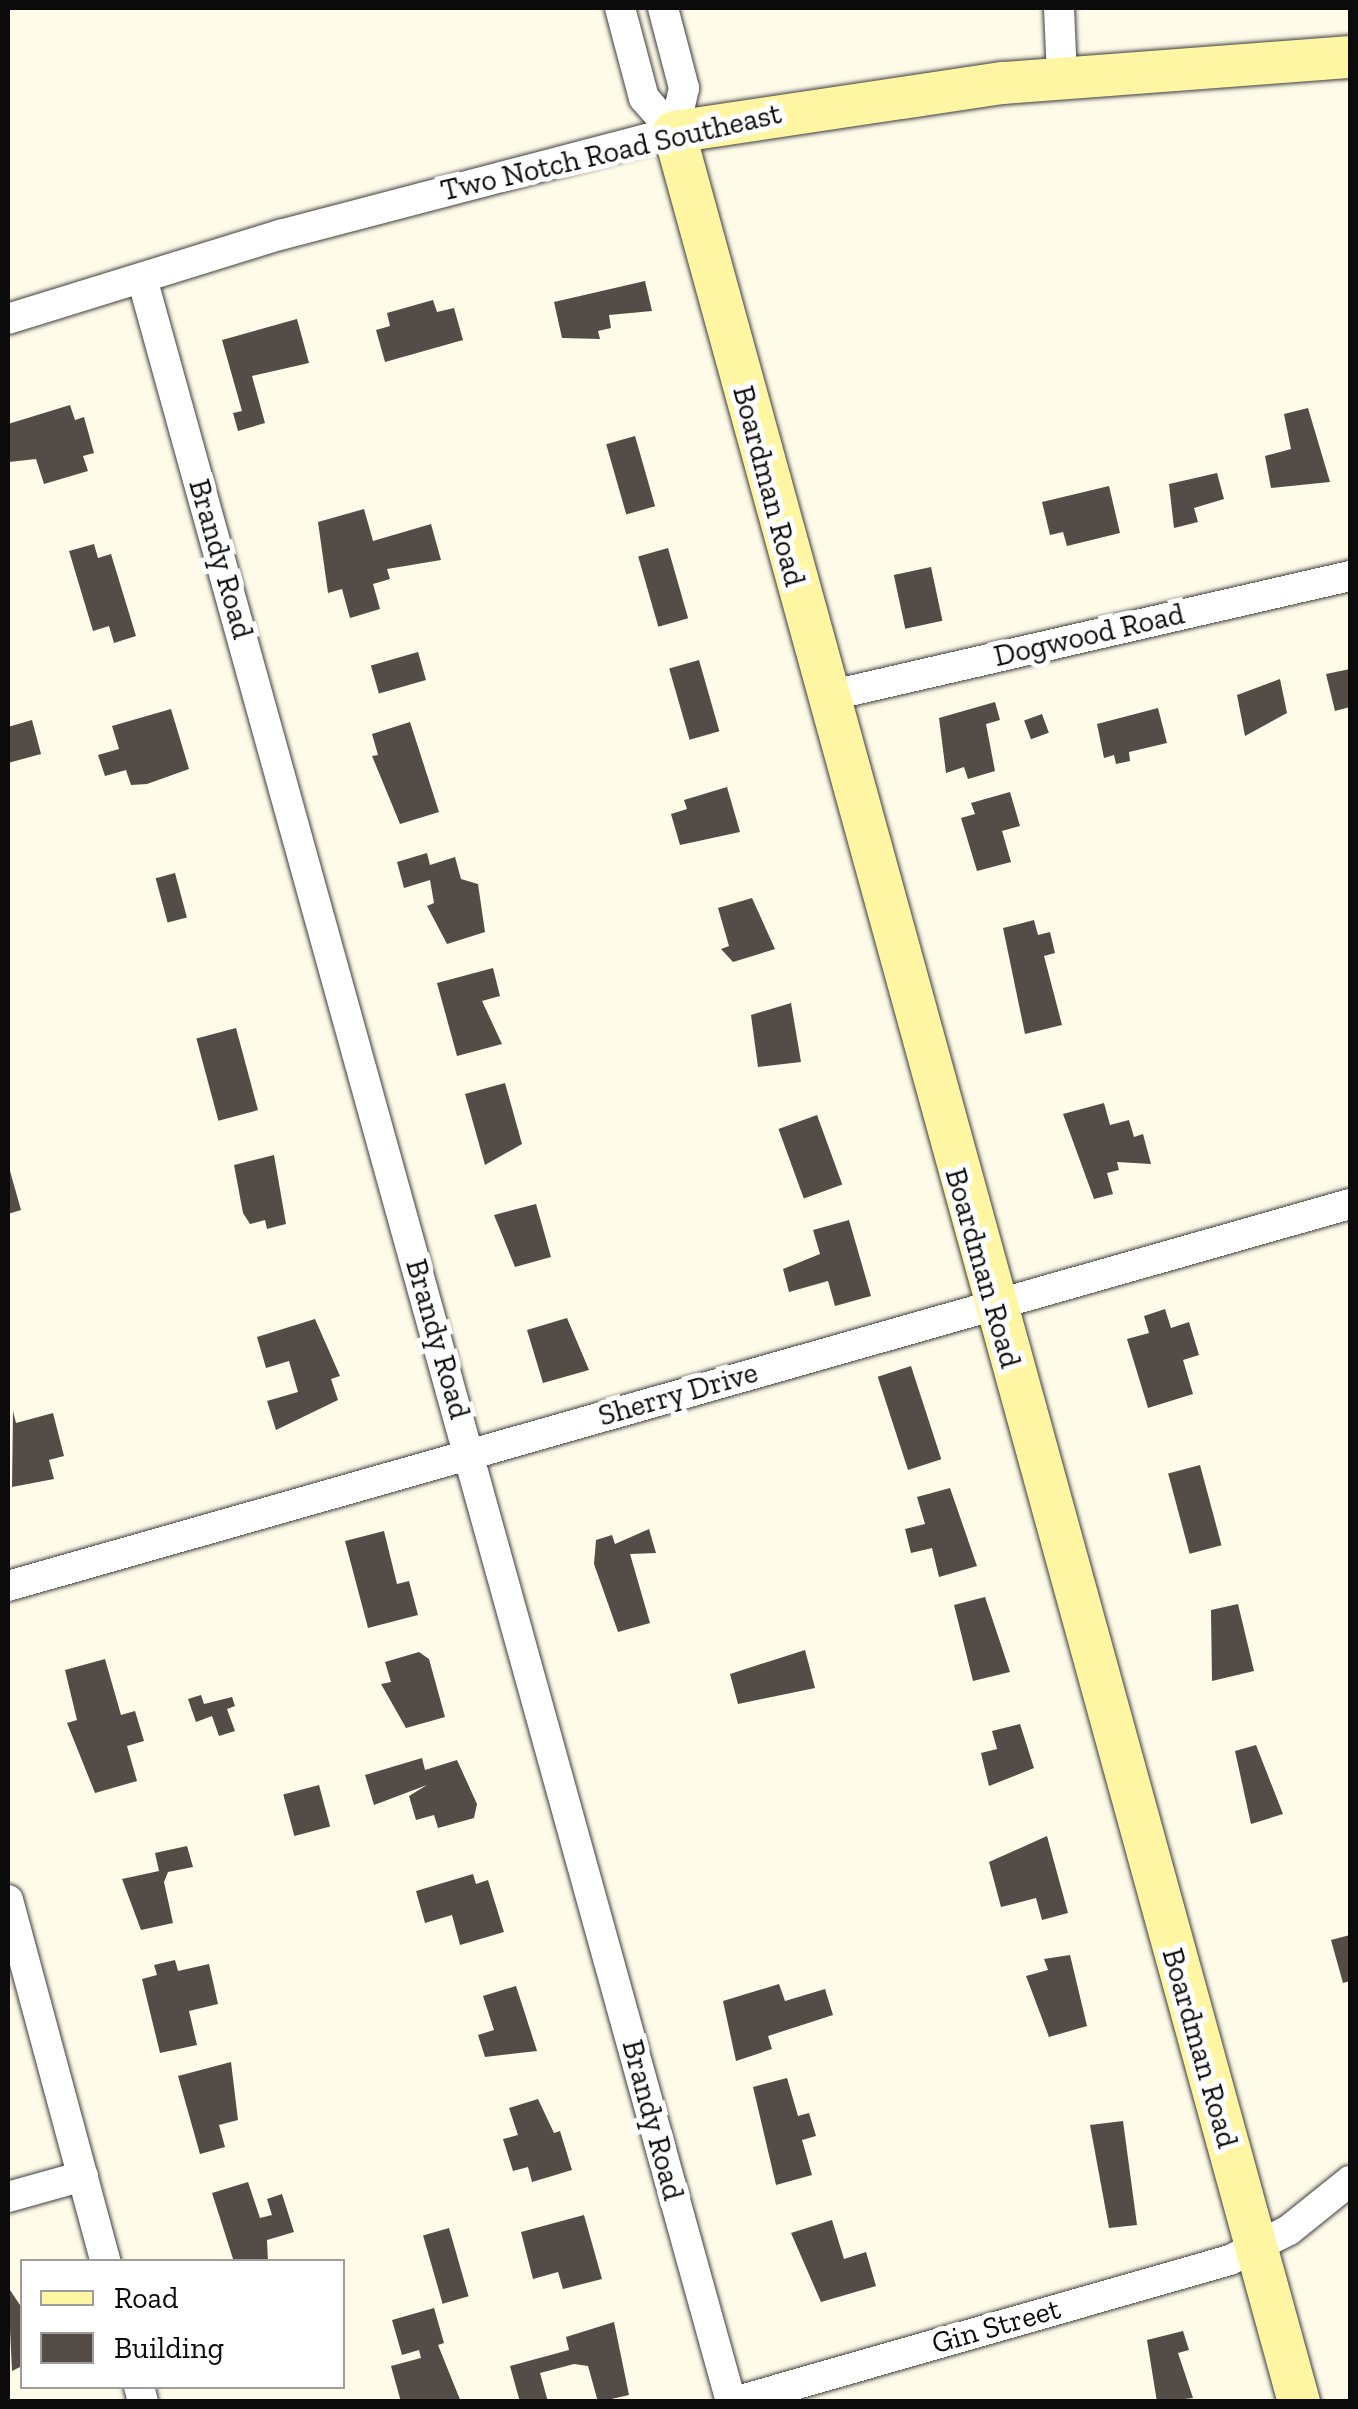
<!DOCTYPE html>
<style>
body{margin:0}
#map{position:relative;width:1358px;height:2409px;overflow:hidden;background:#fffbe9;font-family:"Zilla Slab",serif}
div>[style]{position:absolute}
.building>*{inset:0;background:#544c46;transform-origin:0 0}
.roads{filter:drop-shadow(0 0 2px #3e3e3e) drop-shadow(0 0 2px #3e3e3e)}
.street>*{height:30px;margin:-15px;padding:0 15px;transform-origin:15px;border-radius:15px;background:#fff}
.secondary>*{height:42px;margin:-21px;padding:0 21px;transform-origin:21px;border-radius:21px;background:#fff6a4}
span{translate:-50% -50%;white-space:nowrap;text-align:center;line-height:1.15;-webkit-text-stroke:10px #fff;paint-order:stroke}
.street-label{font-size:30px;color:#0b0b0b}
.frame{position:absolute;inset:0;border:10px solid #0b0b0b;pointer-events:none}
.legend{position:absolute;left:20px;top:2259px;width:325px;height:130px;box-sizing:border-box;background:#fff;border:2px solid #9d9d9d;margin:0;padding:12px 18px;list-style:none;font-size:30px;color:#0b0b0b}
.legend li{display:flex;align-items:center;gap:20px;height:50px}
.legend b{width:50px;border:2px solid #9d9d9d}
</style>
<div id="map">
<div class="building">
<i style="clip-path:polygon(645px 281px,652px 311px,609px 315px,611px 328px,598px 331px,600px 339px,562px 338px,554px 302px)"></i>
<i style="clip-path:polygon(433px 300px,437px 312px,454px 308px,463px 340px,385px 362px,376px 330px,390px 326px,387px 313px)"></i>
<i style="clip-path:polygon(297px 319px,309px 363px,252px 376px,265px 423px,238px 431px,233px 413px,242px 411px,222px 340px)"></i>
<i style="clip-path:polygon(70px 405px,75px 420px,84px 417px,94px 453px,83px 456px,88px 471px,44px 484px,36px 459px,9px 462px,8px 424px)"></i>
<i style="clip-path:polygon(1308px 408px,1330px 482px,1271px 488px,1265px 456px,1291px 449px,1284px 414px)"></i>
<i style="left:635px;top:436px;width:73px;height:30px;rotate:74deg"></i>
<i style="clip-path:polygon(1217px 473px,1224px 499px,1194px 508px,1198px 522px,1174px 528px,1169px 484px)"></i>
<i style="clip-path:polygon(1109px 486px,1120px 533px,1067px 546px,1063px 532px,1050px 535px,1042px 502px)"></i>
<i style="clip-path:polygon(364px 509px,373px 541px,431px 524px,441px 560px,387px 569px,390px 579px,373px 584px,380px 609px,350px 618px,342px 589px,328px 593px,318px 522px)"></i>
<i style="clip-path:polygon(94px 544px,98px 558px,111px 554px,136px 636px,114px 643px,109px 626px,93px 631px,69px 551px)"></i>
<i style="left:668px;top:548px;width:73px;height:31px;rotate:74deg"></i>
<i style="left:931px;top:567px;width:55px;height:38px;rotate:78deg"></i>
<i style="left:418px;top:652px;width:29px;height:49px;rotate:74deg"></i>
<i style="left:699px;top:660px;width:74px;height:31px;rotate:74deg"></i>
<i style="clip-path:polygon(1350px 669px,1350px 707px,1335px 711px,1326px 674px)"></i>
<i style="clip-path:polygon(1280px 679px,1287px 713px,1245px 736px,1237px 695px)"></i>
<i style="clip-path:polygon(995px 702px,1000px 720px,986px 724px,995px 771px,968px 779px,964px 767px,946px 773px,939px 718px)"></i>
<i style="clip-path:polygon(1158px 708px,1167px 743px,1129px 752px,1130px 761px,1116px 764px,1114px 755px,1104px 758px,1097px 724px)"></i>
<i style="clip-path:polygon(171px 709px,189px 769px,147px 784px,131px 785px,126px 770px,105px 776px,98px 755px,119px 749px,112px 726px)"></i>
<i style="left:1042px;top:714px;width:20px;height:19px;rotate:70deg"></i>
<i style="clip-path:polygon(32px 720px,41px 754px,8px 763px,8px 727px)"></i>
<i style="clip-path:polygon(410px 722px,439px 812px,400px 824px,372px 756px,378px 755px,372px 734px)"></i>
<i style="clip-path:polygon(727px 787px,740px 832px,680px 845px,671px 814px,687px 809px,684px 800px)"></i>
<i style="clip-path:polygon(1010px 792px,1020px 826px,1002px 831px,1011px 862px,977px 871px,961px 818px,975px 814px,971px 803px)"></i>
<i style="clip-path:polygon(427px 853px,430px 865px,455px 857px,461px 879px,478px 884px,485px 932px,447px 944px,427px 906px,434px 903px,430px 880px,404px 888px,397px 862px)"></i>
<i style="left:175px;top:873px;width:46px;height:20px;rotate:75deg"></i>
<i style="clip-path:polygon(752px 898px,775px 949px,733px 962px,721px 949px,729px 946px,718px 908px)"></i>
<i style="clip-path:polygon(1034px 920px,1038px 935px,1050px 932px,1055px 953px,1044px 956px,1062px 1025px,1025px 1034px,1003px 928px)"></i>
<i style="clip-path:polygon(493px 968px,500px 996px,482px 1001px,502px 1044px,457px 1056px,437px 983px)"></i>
<i style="clip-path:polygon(791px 1003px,801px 1062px,758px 1067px,751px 1015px)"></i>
<i style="left:236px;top:1028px;width:85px;height:41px;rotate:75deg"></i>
<i style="clip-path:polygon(505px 1083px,522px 1144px,485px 1165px,465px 1094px)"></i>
<i style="clip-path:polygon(1104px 1103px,1110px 1125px,1129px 1120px,1134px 1137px,1143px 1134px,1151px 1164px,1117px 1162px,1119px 1170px,1107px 1173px,1113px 1194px,1094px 1199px,1063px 1114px)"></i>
<i style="left:817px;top:1115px;width:74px;height:41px;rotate:70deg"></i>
<i style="clip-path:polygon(274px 1155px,286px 1224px,267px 1229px,265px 1220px,250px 1224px,243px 1213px,234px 1165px)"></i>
<i style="clip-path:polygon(8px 1164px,21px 1210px,8px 1214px)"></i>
<i style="clip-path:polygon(536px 1204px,551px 1257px,515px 1267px,494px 1215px)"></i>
<i style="clip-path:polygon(849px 1220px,871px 1296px,835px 1306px,828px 1281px,789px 1292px,783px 1269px,820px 1254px,813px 1230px)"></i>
<i style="clip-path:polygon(1165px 1309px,1171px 1328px,1189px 1322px,1199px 1355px,1183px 1360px,1193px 1394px,1148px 1408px,1127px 1339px,1149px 1333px,1144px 1316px)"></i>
<i style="clip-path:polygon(567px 1318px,589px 1370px,543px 1383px,527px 1330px)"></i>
<i style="clip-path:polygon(315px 1319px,340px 1376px,331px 1379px,338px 1400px,276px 1430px,267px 1401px,298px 1392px,289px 1361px,266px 1368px,257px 1337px)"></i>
<i style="left:911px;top:1366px;width:98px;height:35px;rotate:72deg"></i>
<i style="clip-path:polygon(13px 1411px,16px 1423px,53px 1413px,64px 1456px,49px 1460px,54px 1479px,12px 1487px)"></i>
<i style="left:1200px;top:1465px;width:83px;height:33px;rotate:75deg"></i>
<i style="clip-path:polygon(950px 1488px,977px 1566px,939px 1577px,932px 1548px,911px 1553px,905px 1529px,925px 1524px,917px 1497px)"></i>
<i style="clip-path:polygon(649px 1529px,656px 1553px,630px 1554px,650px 1623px,618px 1632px,594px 1564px,596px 1540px,612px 1535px,615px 1544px)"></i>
<i style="clip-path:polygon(384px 1531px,397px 1584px,409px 1581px,418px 1615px,368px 1628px,345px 1541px)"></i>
<i style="clip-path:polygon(985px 1597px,1010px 1672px,973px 1681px,954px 1605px)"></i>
<i style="clip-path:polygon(1238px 1604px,1254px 1671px,1212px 1681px,1211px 1610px)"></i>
<i style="clip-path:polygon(805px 1650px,815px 1688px,738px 1704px,730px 1674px)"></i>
<i style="clip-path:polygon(419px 1652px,429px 1659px,445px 1717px,406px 1728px,381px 1684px,391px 1682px,385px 1662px)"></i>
<i style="clip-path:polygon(105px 1659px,121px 1715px,135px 1711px,144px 1741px,127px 1746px,137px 1781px,95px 1793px,67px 1723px,77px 1720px,65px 1670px)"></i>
<i style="clip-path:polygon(201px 1695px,204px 1704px,232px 1697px,235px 1706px,227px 1709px,235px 1731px,219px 1736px,212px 1716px,196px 1722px,188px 1699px)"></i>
<i style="clip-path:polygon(1020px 1724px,1034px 1768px,989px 1786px,981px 1753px,997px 1749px,992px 1731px)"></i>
<i style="clip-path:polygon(1256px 1745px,1283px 1814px,1251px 1824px,1235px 1751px)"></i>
<i style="clip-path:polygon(422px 1758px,425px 1770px,457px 1760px,477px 1804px,474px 1818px,438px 1828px,434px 1815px,416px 1820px,409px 1796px,427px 1785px,374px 1805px,365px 1775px)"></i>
<i style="left:319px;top:1785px;width:43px;height:37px;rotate:75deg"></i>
<i style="clip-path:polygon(1047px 1836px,1068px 1913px,1042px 1920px,1036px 1898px,1001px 1907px,989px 1862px)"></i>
<i style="clip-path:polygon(187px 1846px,193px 1867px,168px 1872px,164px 1882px,173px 1923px,141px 1930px,122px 1879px,159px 1871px,155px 1853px)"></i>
<i style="clip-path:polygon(473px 1874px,476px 1884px,488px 1880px,504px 1932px,460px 1945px,452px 1915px,425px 1923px,416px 1891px)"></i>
<i style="clip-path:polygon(1350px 1935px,1350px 1981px,1343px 1983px,1331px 1940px)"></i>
<i style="clip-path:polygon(1070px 1955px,1087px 2026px,1049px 2037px,1026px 1976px,1048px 1970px,1044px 1959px)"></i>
<i style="clip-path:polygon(175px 1960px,178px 1971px,209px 1964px,218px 2004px,189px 2011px,197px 2045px,160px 2053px,142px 1979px,157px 1975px,154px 1965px)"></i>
<i style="clip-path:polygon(779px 1984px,785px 2001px,825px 1989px,833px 2015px,768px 2036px,772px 2049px,736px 2061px,723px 2001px)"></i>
<i style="clip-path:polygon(516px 1986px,537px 2051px,485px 2057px,478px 2035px,494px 2030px,483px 1996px)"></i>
<i style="clip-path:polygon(231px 2062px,238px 2120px,219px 2125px,225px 2147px,200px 2154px,178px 2076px)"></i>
<i style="clip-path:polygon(787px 2078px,798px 2116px,809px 2113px,816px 2136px,802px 2140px,812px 2175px,776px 2185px,753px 2087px)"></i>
<i style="clip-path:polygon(538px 2099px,554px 2133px,560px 2131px,572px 2170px,532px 2182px,528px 2167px,513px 2171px,503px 2139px,518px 2135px,509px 2108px)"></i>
<i style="clip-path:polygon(1123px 2121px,1137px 2225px,1109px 2228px,1090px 2125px)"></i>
<i style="clip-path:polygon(248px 2182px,260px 2218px,272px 2215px,267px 2199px,282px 2194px,294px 2232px,267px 2240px,268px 2262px,234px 2262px,212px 2193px)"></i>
<i style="clip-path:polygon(584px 2215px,602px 2279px,563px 2289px,558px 2272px,533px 2279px,521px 2232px)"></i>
<i style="clip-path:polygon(832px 2220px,844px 2259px,866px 2252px,876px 2286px,821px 2302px,791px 2233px)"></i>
<i style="left:449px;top:2228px;width:71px;height:27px;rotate:74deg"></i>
<i style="clip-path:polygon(8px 2287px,22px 2308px,22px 2366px,12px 2371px)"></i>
<i style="clip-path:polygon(434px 2308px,444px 2343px,438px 2345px,461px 2402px,401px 2402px,391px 2366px,421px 2358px,419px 2350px,402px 2355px,392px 2320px)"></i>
<i style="clip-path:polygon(614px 2322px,629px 2395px,598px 2402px,588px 2366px,574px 2364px,540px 2373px,548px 2402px,520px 2402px,510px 2366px,569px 2350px,566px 2337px)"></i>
<i style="clip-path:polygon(1183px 2331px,1189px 2350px,1178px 2353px,1193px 2398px,1157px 2402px,1147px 2340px)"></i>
</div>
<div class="roads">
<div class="street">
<i style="left:620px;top:8px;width:93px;rotate:75.1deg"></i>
<i style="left:644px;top:98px;width:45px;rotate:48.6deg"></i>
<i style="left:663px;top:8px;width:83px;rotate:75.3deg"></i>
<i style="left:684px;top:88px;width:45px;rotate:102.8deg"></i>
<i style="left:1059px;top:8px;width:70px;rotate:87.5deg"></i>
<i style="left:142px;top:278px;width:2204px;rotate:74.5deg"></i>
<i style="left:8px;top:319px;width:285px;rotate:-17.2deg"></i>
<i style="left:280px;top:235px;width:407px;rotate:-14.7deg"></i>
<i style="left:828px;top:696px;width:536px;rotate:-12.95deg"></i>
<i style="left:8px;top:1586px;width:1395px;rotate:-15.89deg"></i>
<i style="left:8px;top:1900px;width:375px;rotate:74.9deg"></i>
<i style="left:8px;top:2197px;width:78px;rotate:-15.6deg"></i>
<i style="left:139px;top:2386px;width:16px;rotate:76deg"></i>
<i style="left:734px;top:2402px;width:516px;rotate:-15.98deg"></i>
<i style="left:1230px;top:2260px;width:66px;rotate:-27deg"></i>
<i style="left:1289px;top:2230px;width:78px;rotate:-38.8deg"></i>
</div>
<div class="secondary">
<i style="left:1299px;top:2402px;width:2354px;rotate:-105.39deg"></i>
<i style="left:674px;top:132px;width:333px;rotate:-8.5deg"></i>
<i style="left:1003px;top:83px;width:348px;rotate:-4.3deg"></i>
</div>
</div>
<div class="street-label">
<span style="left:611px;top:152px;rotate:-13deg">Two Notch Road Southeast</span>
<span style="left:769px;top:486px;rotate:75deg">Boardman Road</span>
<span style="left:221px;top:559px;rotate:74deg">Brandy Road</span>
<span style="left:1089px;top:635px;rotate:-13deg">Dogwood Road</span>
<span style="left:983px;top:1268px;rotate:74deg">Boardman Road</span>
<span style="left:438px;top:1339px;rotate:74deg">Brandy Road</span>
<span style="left:678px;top:1394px;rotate:-16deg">Sherry Drive</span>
<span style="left:1200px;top:2048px;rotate:74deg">Boardman Road</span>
<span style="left:653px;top:2120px;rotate:75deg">Brandy Road</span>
<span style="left:996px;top:2326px;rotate:-16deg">Gin Street</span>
</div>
<div class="frame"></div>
<ul class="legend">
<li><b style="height:12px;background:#fff6a4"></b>Road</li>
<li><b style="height:28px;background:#544c46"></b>Building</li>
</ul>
</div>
